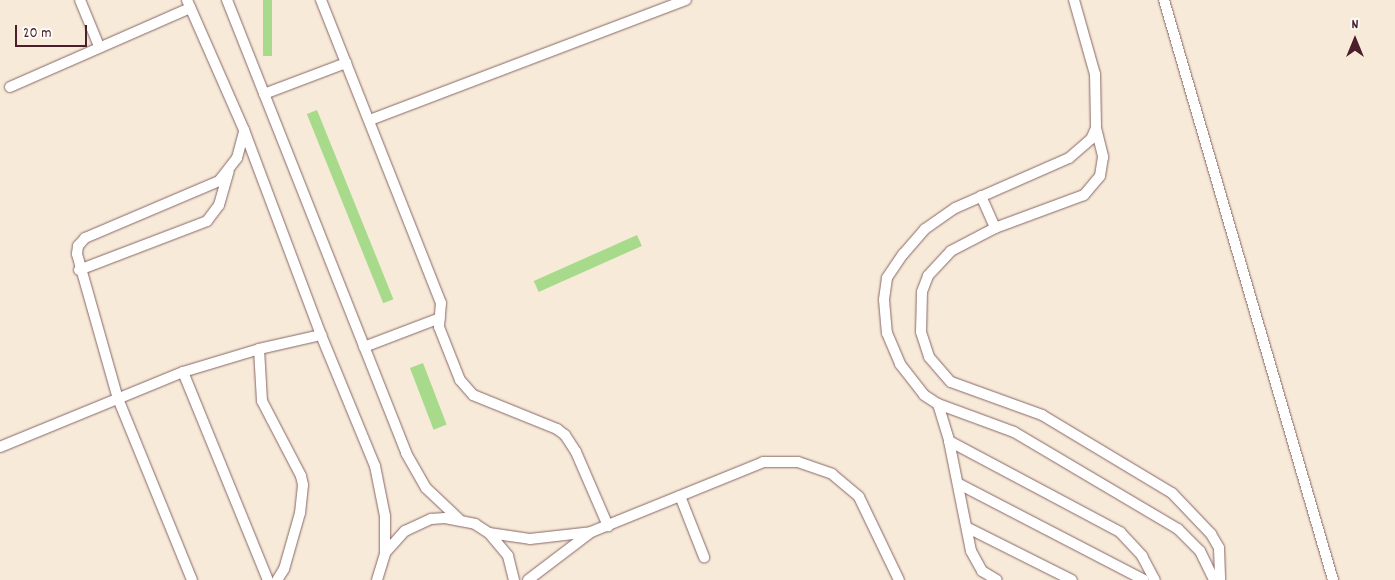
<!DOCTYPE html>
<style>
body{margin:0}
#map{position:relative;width:1395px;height:580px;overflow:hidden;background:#f8ead8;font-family:Dekko,sans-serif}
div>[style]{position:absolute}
.green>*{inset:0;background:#a7db8b;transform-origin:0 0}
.roads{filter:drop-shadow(0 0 1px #876668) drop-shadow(0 0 1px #876668)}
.service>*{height:10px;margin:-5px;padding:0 5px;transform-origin:5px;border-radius:5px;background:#fff}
span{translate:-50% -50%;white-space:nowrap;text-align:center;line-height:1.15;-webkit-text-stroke:4px #fdfcf7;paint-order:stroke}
.north{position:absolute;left:1330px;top:15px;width:50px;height:50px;-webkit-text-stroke:4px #fdfcf7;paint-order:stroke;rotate:0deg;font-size:14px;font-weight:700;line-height:20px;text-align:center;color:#4a1f2b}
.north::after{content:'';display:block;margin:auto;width:18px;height:22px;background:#4a1f2b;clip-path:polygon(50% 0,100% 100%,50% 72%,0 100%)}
.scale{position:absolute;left:15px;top:25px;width:72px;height:22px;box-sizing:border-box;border:2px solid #4a1f2b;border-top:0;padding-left:6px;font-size:15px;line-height:18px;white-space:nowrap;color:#4a1f2b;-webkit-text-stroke:4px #fdfcf7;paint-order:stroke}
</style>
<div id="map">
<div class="green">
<i style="left:263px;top:0;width:9px;height:56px"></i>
<i style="left:317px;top:110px;width:204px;height:11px;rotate:68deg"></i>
<i style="left:637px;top:235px;width:12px;height:113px;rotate:66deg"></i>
<i style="left:423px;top:363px;width:66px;height:14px;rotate:69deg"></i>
</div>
<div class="roads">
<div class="service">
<i style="left:80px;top:0;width:50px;rotate:67.6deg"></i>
<i style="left:187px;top:0;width:142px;rotate:66.3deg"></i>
<i style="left:244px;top:130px;width:219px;rotate:69.4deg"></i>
<i style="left:321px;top:335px;width:142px;rotate:67.6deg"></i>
<i style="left:375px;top:466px;width:51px;rotate:78.7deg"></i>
<i style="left:385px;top:516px;width:37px;rotate:90deg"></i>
<i style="left:227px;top:0;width:487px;rotate:68.4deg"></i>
<i style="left:406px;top:453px;width:40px;rotate:60.3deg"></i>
<i style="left:426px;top:488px;width:45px;rotate:43.2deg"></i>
<i style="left:321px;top:0;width:326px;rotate:68.4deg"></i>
<i style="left:441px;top:303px;width:24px;rotate:95deg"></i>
<i style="left:439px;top:327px;width:57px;rotate:68.4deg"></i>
<i style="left:460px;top:380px;width:20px;rotate:49deg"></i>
<i style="left:473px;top:395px;width:91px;rotate:22deg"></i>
<i style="left:557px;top:429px;width:10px;rotate:37deg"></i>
<i style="left:565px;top:435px;width:20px;rotate:57deg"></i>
<i style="left:576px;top:452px;width:81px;rotate:66.6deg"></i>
<i style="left:1074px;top:0;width:77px;rotate:74.2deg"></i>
<i style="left:1095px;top:74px;width:54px;rotate:88.9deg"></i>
<i style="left:1096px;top:128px;width:30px;rotate:76deg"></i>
<i style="left:1103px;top:157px;width:19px;rotate:99deg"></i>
<i style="left:1100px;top:176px;width:25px;rotate:130deg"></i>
<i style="left:1084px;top:195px;width:95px;rotate:159.7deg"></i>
<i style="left:995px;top:228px;width:50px;rotate:152.4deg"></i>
<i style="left:951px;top:251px;width:34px;rotate:133deg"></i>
<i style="left:928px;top:276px;width:17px;rotate:111deg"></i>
<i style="left:922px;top:292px;width:40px;rotate:91.4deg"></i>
<i style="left:921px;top:332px;width:26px;rotate:72deg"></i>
<i style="left:929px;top:357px;width:33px;rotate:49deg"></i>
<i style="left:951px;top:382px;width:97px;rotate:19.9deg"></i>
<i style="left:1042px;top:415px;width:152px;rotate:31deg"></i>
<i style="left:1172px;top:493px;width:57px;rotate:46.4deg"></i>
<i style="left:1211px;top:534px;width:16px;rotate:60deg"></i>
<i style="left:1219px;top:548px;width:32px;rotate:88deg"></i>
<i style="left:1164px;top:0;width:604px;rotate:73.75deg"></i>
<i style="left:10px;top:87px;width:197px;rotate:-23.7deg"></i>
<i style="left:264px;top:94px;width:88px;rotate:-20.7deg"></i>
<i style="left:370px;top:120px;width:338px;rotate:-20.8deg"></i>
<i style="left:1096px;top:128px;width:12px;rotate:114deg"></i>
<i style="left:1091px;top:139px;width:29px;rotate:139deg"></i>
<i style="left:1069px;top:158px;width:124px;rotate:156.3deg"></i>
<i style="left:955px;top:208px;width:37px;rotate:145deg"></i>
<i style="left:925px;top:229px;width:33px;rotate:131deg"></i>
<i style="left:903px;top:254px;width:29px;rotate:124deg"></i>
<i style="left:887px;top:278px;width:22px;rotate:98deg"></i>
<i style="left:884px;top:300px;width:33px;rotate:85deg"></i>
<i style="left:887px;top:333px;width:34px;rotate:67deg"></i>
<i style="left:900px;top:364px;width:39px;rotate:52deg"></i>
<i style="left:924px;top:395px;width:17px;rotate:33deg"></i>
<i style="left:938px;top:404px;width:81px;rotate:20.2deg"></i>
<i style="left:1014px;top:432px;width:191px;rotate:30.6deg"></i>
<i style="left:1178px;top:529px;width:31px;rotate:45deg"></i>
<i style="left:1200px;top:551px;width:32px;rotate:64deg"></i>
<i style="left:981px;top:196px;width:35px;rotate:66deg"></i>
<i style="left:79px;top:270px;width:137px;rotate:-20.9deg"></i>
<i style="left:207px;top:221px;width:20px;rotate:-53deg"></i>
<i style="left:219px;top:205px;width:35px;rotate:-74deg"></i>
<i style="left:364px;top:347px;width:81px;rotate:-20.9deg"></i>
<i style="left:259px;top:349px;width:52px;rotate:86.7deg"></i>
<i style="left:262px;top:401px;width:85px;rotate:62.5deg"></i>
<i style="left:301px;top:476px;width:9px;rotate:77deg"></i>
<i style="left:303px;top:485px;width:28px;rotate:96deg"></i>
<i style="left:300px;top:513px;width:58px;rotate:105.9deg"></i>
<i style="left:284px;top:569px;width:13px;rotate:122deg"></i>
<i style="left:183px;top:372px;width:225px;rotate:67.8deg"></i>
<i style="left:938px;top:404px;width:39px;rotate:73deg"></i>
<i style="left:949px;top:441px;width:112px;rotate:78.7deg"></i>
<i style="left:971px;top:551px;width:23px;rotate:61deg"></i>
<i style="left:982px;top:571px;width:17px;rotate:31deg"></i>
<i style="left:949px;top:441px;width:194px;rotate:28deg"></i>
<i style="left:1120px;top:532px;width:33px;rotate:47deg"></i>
<i style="left:1142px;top:556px;width:27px;rotate:62deg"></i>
<i style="left:0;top:447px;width:198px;rotate:-22.3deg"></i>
<i style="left:183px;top:372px;width:79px;rotate:-16.8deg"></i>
<i style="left:259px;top:349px;width:64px;rotate:-12.7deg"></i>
<i style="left:959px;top:484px;width:208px;rotate:27.4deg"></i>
<i style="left:680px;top:496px;width:66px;rotate:68.5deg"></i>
<i style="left:968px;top:528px;width:116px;rotate:26.6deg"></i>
<i style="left:489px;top:533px;width:41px;rotate:8.3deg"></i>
<i style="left:530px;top:539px;width:61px;rotate:-6.5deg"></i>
<i style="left:591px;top:532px;width:186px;rotate:-22.1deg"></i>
<i style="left:763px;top:462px;width:35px"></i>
<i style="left:798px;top:462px;width:36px;rotate:19deg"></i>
<i style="left:832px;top:474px;width:35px;rotate:40deg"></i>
<i style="left:859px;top:497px;width:92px;rotate:64.3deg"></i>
<i style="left:192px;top:580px;width:196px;rotate:-112.2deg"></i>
<i style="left:118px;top:399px;width:151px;rotate:-105.8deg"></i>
<i style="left:77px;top:254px;width:8px;rotate:-83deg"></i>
<i style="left:78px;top:246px;width:11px;rotate:-49deg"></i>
<i style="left:85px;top:238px;width:146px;rotate:-23deg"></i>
<i style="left:219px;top:181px;width:29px;rotate:-52deg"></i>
<i style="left:237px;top:158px;width:28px;rotate:-75deg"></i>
<i style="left:377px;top:580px;width:28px;rotate:-73deg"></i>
<i style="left:385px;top:553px;width:30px;rotate:-48deg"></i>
<i style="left:405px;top:531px;width:29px;rotate:-25deg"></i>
<i style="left:431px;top:519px;width:14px;rotate:-4deg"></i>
<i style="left:445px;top:518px;width:31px;rotate:11deg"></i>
<i style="left:475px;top:524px;width:17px;rotate:33deg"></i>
<i style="left:489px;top:533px;width:30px;rotate:50deg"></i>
<i style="left:508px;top:556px;width:25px;rotate:76deg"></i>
<i style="left:528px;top:580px;width:78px;rotate:-37.2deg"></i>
</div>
</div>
<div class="north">N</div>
<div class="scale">20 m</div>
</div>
